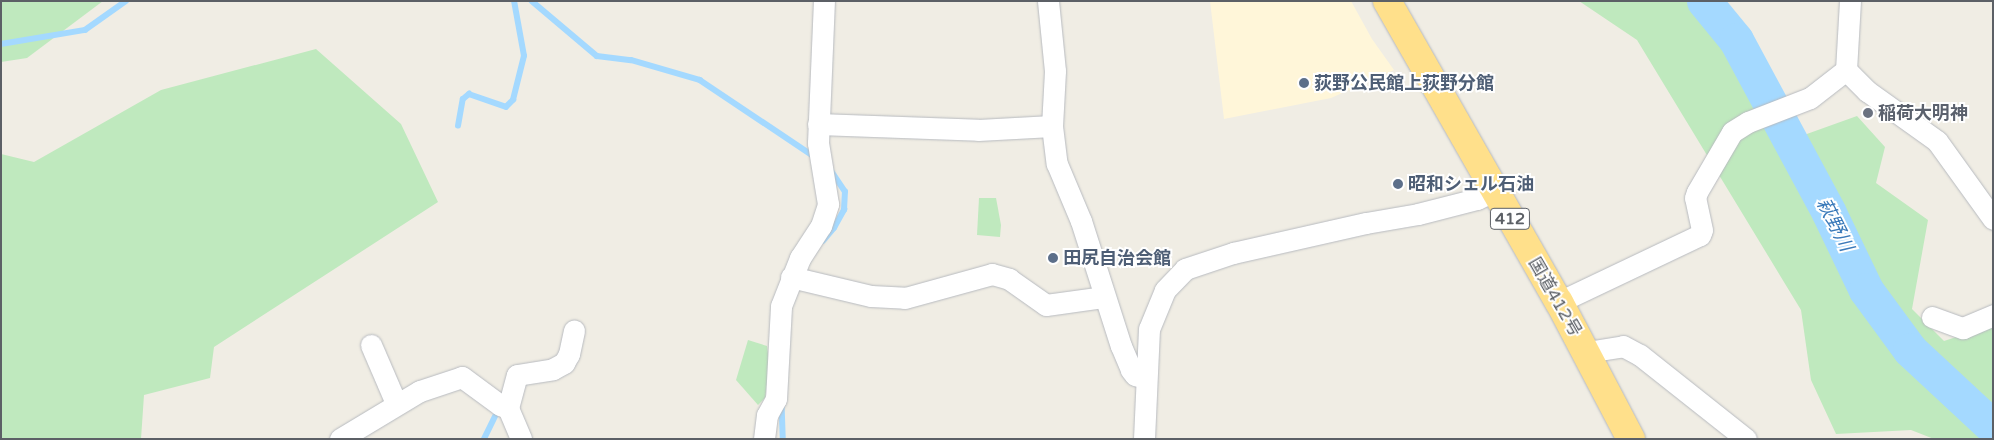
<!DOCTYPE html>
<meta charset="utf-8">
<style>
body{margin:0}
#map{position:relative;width:1994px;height:440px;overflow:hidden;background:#f0ede4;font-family:"Varela Round","Noto Sans JP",sans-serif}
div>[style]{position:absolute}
.commercial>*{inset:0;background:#fff6d9}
.green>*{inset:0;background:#bfe9be}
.stream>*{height:5.5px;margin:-2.75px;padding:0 2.75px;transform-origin:2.75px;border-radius:2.75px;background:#a4d9ff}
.river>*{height:35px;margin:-17.5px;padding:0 17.5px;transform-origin:17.5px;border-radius:17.5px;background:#a4d9ff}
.roads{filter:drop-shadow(0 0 1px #b7babf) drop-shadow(0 0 1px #b7babf)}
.minor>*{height:21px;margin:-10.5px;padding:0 10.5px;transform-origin:10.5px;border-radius:10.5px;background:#fff}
.highway>*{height:28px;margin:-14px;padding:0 14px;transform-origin:14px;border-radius:14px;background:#ffe08b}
.dots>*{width:14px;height:14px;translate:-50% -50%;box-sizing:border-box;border:2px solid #fff;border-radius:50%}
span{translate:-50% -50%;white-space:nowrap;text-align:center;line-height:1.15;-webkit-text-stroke:4px #fff;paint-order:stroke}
.shield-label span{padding:1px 4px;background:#fff;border:1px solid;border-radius:4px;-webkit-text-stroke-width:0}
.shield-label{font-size:16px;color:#5c6066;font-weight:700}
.service-label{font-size:18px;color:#4e5e75;font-weight:700}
.left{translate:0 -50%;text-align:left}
.worship-label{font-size:18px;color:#5b616d;font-weight:700}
.street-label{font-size:18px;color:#5c6066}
.water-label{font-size:19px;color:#3979b9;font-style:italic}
.frame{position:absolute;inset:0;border:2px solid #5c6066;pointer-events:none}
</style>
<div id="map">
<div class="commercial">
<i style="clip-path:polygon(1210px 1px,1351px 1px,1372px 39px,1394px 70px,1331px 98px,1224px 119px)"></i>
</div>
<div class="green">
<i style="clip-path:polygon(1px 1px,103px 1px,27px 58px,1px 62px)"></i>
<i style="clip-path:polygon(1579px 1px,1695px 1px,1703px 24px,1804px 135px,1857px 116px,1885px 147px,1876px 183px,1928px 220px,1912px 309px,1944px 341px,1993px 325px,1993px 439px,1934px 439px,1911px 430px,1836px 434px,1811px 380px,1801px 310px,1637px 40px)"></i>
<i style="clip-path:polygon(316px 49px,401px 124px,438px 202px,214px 347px,210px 378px,144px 395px,141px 439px,1px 439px,1px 154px,34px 162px,161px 90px)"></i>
<i style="clip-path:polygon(979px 198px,996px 198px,1001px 225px,1000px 237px,977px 235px)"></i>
<i style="clip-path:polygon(748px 340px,767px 346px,770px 367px,765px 398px,758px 405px,736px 380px)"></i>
</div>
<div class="stream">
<i style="left:532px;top:1px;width:85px;rotate:40.2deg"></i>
<i style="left:597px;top:56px;width:34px;rotate:7deg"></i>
<i style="left:631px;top:60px;width:72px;rotate:16.2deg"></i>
<i style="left:700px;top:80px;width:138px;rotate:33.8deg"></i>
<i style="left:1px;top:44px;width:85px;rotate:-9.5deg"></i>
<i style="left:85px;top:30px;width:50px;rotate:-35.3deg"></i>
<i style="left:458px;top:126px;width:27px;rotate:-80deg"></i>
<i style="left:463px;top:99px;width:8px;rotate:-40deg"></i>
<i style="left:469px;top:94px;width:39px;rotate:19deg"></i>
<i style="left:506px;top:107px;width:10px;rotate:-45deg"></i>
<i style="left:513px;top:100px;width:45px;rotate:-76deg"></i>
<i style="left:524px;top:56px;width:56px;rotate:-100.3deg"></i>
<i style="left:823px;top:241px;width:17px;rotate:-50deg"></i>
<i style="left:834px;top:228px;width:21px;rotate:-61deg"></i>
<i style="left:844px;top:210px;width:18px;rotate:-87deg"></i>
<i style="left:845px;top:192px;width:25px;rotate:-124deg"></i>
<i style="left:782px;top:403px;width:36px;rotate:88deg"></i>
<i style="left:484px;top:439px;width:25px;rotate:-64deg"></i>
</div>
<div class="river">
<i style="left:1704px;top:1px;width:50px;rotate:50.6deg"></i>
<i style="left:1736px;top:40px;width:196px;rotate:61.7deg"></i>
<i style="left:1829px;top:213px;width:85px;rotate:64.3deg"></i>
<i style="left:1866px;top:290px;width:74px;rotate:53.7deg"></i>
<i style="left:1910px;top:350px;width:113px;rotate:42.9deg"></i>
</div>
<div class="roads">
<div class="minor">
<i style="left:1048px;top:1px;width:70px;rotate:84.3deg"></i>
<i style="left:1055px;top:71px;width:55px;rotate:93.1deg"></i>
<i style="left:1052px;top:126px;width:38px;rotate:83deg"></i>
<i style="left:1057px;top:164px;width:62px;rotate:67.2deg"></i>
<i style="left:1081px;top:221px;width:131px;rotate:72.3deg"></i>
<i style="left:1121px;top:346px;width:26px;rotate:67deg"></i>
<i style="left:1131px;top:370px;width:6px;rotate:51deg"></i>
<i style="left:1135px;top:375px;width:11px;rotate:15deg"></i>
<i style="left:1850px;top:1px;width:69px;rotate:93.3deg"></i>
<i style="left:1846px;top:70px;width:30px;rotate:45deg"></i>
<i style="left:1867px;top:91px;width:86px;rotate:35.5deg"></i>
<i style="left:1937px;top:141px;width:96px;rotate:54.3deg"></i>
<i style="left:818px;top:124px;width:160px;rotate:2.1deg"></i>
<i style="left:978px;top:130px;width:74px;rotate:-3.1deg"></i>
<i style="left:791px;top:277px;width:82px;rotate:13.4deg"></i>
<i style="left:871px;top:296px;width:34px;rotate:3deg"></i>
<i style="left:905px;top:298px;width:90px;rotate:-15.4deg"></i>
<i style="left:992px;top:274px;width:18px;rotate:16deg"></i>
<i style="left:1009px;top:279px;width:45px;rotate:35.1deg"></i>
<i style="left:1046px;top:305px;width:59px;rotate:-7.9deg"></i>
<i style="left:1559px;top:302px;width:156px;rotate:-25.4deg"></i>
<i style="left:1700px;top:235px;width:5px;rotate:-68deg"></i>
<i style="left:1702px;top:230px;width:33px;rotate:-102deg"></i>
<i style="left:1695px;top:198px;width:6px;rotate:-72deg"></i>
<i style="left:1697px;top:192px;width:69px;rotate:-59.7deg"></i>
<i style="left:1732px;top:132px;width:19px;rotate:-32deg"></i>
<i style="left:1748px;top:122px;width:66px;rotate:-21.2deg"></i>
<i style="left:1810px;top:98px;width:46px;rotate:-37.9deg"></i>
<i style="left:1932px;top:317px;width:33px;rotate:20deg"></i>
<i style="left:1963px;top:328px;width:33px;rotate:-23deg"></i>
<i style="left:371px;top:345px;width:63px;rotate:66.7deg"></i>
<i style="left:1587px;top:352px;width:36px;rotate:-9deg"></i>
<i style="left:1623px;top:346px;width:19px;rotate:28deg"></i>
<i style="left:1640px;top:355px;width:135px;rotate:38.4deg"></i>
<i style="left:508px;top:408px;width:34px;rotate:67deg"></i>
<i style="left:340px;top:439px;width:93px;rotate:-31deg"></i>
<i style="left:420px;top:391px;width:44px;rotate:-18.4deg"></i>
<i style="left:462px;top:377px;width:47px;rotate:36.4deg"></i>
<i style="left:500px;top:405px;width:9px;rotate:21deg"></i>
<i style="left:508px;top:408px;width:34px;rotate:-75deg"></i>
<i style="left:517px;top:375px;width:36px;rotate:-9deg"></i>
<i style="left:553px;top:369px;width:13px;rotate:-29deg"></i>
<i style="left:564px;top:363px;width:10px;rotate:-61deg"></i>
<i style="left:569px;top:354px;width:24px;rotate:-78deg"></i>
<i style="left:764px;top:439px;width:24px;rotate:-83deg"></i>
<i style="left:767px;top:415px;width:18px;rotate:-61deg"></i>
<i style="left:776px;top:399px;width:93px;rotate:-86.9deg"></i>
<i style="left:781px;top:306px;width:52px;rotate:-68.4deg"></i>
<i style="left:800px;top:258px;width:38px;rotate:-57deg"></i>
<i style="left:821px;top:226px;width:23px;rotate:-72deg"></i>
<i style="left:828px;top:204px;width:62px;rotate:-99.3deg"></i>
<i style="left:818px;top:143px;width:142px;rotate:-87.6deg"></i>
<i style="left:1144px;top:439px;width:110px;rotate:-87.4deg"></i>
<i style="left:1149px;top:329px;width:42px;rotate:-67.7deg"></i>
<i style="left:1165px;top:290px;width:29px;rotate:-46deg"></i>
<i style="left:1185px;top:269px;width:51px;rotate:-18.4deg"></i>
<i style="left:1233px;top:253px;width:136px;rotate:-12.7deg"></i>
<i style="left:1366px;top:223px;width:53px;rotate:-9.8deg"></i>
<i style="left:1418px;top:214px;width:61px;rotate:-14.3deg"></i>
<i style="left:1477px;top:199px;width:19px;rotate:-25deg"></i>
</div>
<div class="highway">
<i style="left:1387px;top:1px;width:347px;rotate:60.3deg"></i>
<i style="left:1559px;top:302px;width:155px;rotate:62.3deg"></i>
</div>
</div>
<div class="dots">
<i style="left:1304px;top:83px;background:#5c6f8a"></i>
<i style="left:1868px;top:113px;background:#6b7280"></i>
<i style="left:1398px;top:184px;background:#5c6f8a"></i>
<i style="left:1053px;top:258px;background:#5c6f8a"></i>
</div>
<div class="shield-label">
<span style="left:1510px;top:219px">412</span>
</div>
<div class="service-label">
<span class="left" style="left:1314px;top:83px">荻野公民館上荻野分館</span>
<span class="left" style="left:1408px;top:184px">昭和シェル石油</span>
<span class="left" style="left:1063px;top:258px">田尻自治会館</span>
</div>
<div class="worship-label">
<span class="left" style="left:1878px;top:113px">稲荷大明神</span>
</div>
<div class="street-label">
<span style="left:1555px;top:297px;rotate:60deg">国道412号</span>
</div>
<div class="water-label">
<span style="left:1834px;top:225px;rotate:63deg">萩野川</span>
</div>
<div class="frame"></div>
</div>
